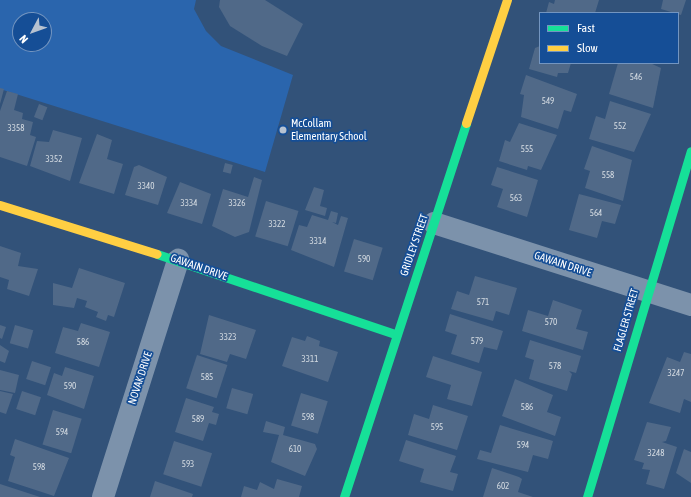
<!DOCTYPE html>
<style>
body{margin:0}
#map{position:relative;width:691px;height:497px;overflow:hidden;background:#325279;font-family:"Asap Condensed",sans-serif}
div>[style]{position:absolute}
.green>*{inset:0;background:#2a65ad}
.building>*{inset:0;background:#506988;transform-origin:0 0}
.street>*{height:22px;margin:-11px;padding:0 11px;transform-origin:11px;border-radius:11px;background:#7c92ab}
.fast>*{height:9px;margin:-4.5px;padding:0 4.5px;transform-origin:4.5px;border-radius:4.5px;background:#16e098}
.slow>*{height:9px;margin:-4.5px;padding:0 4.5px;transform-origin:4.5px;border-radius:4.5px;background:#ffcf43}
.dots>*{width:11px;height:11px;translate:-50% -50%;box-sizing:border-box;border:2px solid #154e96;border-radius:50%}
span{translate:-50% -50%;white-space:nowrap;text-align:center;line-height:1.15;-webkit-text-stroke:3.5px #154e96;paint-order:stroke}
.number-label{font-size:9px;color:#d3dae1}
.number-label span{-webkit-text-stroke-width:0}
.poi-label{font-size:11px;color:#fff}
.left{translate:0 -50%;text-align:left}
.street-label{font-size:11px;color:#fff}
.legend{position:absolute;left:539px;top:12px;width:140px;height:52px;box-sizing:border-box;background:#154e96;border:1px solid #7395c0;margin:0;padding:5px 7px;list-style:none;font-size:12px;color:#fff}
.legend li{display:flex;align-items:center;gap:8px;height:20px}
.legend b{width:20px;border:1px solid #7395c0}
.north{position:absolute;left:12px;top:12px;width:40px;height:40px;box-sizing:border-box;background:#154e96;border:1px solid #7395c0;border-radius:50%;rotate:229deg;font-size:11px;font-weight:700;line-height:16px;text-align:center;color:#fff}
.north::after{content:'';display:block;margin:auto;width:14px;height:18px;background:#b7c2d0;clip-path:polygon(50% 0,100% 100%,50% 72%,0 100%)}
</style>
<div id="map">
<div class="green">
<i style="clip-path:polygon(evenodd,0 0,196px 0,194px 9px,206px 31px,221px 46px,293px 75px,265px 172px,0 89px,0 0,20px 20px,44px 20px,44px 44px,20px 44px,20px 20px)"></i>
</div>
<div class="building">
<i style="clip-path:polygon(220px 0,265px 0,303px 24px,287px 56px,262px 46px,230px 26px,219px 7px)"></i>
<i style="clip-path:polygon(555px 0,599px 0,595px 13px,546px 13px,549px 2px,554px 4px)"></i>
<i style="clip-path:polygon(663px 0,686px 0,681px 15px,661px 9px)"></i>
<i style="clip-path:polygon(540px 46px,540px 63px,571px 63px,568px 73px,558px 73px,557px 77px,529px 69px,535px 48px)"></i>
<i style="clip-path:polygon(618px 63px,650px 63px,661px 68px,653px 108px,609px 94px)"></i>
<i style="clip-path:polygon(526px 75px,577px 94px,571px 112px,564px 110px,558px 129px,521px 117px,524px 95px,520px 94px)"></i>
<i style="clip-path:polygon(0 88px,4px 89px,0 104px)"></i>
<i style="clip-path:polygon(7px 91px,18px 94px,14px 110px,23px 113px,22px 119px,33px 122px,30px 135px,36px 137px,27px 166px,0 157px,0 111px)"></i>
<i style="clip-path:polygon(610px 101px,651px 114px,634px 152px,589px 139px,596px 116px,605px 119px)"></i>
<i style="left:39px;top:104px;width:9px;height:14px;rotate:21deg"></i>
<i style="clip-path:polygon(519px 123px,557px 135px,541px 170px,528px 166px,527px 170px,499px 161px,505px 140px,510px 142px)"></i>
<i style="clip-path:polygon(53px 130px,82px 138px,70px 181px,30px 166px,37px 141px,49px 142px)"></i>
<i style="clip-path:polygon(97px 134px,112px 140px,107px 159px,123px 164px,114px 194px,79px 183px)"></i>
<i style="clip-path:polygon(592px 146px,632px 160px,623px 201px,585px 188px,590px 171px,584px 169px)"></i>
<i style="left:225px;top:163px;width:8px;height:9px;rotate:14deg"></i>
<i style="clip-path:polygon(139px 165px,167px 177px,158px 205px,125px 195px,134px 167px)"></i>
<i style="clip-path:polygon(497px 167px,538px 180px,527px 217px,497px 207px,503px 189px,491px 185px)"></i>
<i style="clip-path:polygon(254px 177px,262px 180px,249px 232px,235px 237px,212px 226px,223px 189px,248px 197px)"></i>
<i style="clip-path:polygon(180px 182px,211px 194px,202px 224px,167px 213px)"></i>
<i style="clip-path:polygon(314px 187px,324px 190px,320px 206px,327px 208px,325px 216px,305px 210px)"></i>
<i style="clip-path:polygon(579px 194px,621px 205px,615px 224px,602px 221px,597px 238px,569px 230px)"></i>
<i style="left:266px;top:201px;width:34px;height:37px;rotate:17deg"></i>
<i style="clip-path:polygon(331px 211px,338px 213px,336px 223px,332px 222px,338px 225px,341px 216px,348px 218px,334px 267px,291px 250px,299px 225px,307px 227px,312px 215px,328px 220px)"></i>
<i style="left:354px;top:239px;width:30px;height:34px;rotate:17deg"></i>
<i style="clip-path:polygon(0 246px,21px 253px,18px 266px,38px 269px,29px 296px,7px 289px,9px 280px,0 277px)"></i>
<i style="clip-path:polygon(79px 268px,125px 283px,114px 317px,108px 315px,106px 321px,96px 317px,98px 312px,85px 307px,87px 301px,77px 298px,74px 308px,53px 305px,53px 283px,72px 288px)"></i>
<i style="clip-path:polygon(475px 276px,517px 288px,509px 315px,496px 311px,493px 321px,451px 309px,457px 291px,469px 295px)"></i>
<i style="clip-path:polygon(553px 300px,582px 310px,576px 329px,588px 332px,583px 350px,522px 331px,528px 310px,548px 316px)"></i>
<i style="clip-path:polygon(450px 314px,503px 331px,497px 350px,484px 347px,479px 363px,451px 354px,457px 335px,445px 331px)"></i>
<i style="clip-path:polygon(209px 315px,256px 330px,246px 359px,230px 354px,227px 362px,200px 354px)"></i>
<i style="clip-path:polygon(81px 323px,110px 332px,99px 367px,55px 353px,63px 327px,78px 331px)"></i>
<i style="clip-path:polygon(0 325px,6px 327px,2px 339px,0 338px)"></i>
<i style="left:15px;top:325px;width:19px;height:19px;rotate:16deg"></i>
<i style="clip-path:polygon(307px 336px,320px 341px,319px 346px,338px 352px,328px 382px,282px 366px,292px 337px,305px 341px)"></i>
<i style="clip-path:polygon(530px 340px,581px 356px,576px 373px,569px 371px,572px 374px,567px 391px,529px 379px,534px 360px,525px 357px)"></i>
<i style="clip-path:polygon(0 345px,9px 351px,5px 363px,0 361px)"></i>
<i style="clip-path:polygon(684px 352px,691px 354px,691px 402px,684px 399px,680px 413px,649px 403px,667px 357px,680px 362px)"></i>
<i style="left:197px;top:355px;width:32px;height:35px;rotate:18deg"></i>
<i style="clip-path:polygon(433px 356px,482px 372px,472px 406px,447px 399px,451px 385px,426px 377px)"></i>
<i style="left:32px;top:361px;width:20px;height:19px;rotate:18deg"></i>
<i style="clip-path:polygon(65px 367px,94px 376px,84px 409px,47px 395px,54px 373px,62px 376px)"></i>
<i style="clip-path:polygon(0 370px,19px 375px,15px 393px,0 390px)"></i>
<i style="clip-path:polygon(515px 379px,553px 395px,547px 412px,561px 417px,555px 436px,502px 416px)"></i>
<i style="left:232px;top:388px;width:22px;height:21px;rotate:16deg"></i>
<i style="clip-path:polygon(0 391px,13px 394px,6px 414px,0 412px)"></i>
<i style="left:22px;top:391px;width:20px;height:19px;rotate:18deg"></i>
<i style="left:301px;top:393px;width:28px;height:34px;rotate:17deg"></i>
<i style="clip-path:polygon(186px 398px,214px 407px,212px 412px,219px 414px,216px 425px,209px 423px,203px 441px,175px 432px)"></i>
<i style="clip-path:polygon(433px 405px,468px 416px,457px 450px,408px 435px,414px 414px,429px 419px)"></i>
<i style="left:53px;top:410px;width:30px;height:36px;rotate:17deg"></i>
<i style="clip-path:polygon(266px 421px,285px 427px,283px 435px,315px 444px,317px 449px,305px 476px,271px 462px,279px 435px,263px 432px)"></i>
<i style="clip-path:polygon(647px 422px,671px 427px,666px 441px,662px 442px,677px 447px,664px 489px,646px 484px,650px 470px,642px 469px,644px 463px,634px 460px)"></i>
<i style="clip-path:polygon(500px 425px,553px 441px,548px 459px,533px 455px,528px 472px,477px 459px,480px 450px,491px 453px)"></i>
<i style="clip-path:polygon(15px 439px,69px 458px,54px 496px,8px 481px,15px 457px,10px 455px)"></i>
<i style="clip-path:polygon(406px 440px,456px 456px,450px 472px,458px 474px,453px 491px,420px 482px,424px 469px,399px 461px)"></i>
<i style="left:174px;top:441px;width:40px;height:35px;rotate:18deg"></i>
<i style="clip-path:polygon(684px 449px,691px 452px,691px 483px,676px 473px)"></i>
<i style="clip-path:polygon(492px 468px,519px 477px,522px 479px,518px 492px,533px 497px,483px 497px)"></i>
<i style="clip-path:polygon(277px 479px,302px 486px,299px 497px,241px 497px,244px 486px,257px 490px,260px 482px,274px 489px)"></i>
<i style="clip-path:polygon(155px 481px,193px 494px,192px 497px,150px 497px)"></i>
<i style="clip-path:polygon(0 484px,40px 497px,0 497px)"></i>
</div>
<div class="street">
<i style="left:434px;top:223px;width:270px;rotate:17.7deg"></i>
<i style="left:103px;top:497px;width:249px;rotate:-72.4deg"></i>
</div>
<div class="fast">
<i style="left:157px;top:254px;width:251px;rotate:18.6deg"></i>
<i style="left:344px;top:497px;width:393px;rotate:-71.9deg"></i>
<i style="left:587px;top:497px;width:361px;rotate:-73.3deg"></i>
</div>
<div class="slow">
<i style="left:466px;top:123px;width:130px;rotate:-71.6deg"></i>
<i style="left:0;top:205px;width:164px;rotate:17.3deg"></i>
</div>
<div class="dots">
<i style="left:283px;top:130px;background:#b7c2d0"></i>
</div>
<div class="number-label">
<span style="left:636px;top:77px">546</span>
<span style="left:548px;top:101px">549</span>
<span style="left:620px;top:126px">552</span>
<span style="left:16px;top:128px">3358</span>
<span style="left:527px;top:149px">555</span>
<span style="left:54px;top:159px">3352</span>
<span style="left:608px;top:175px">558</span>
<span style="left:146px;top:186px">3340</span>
<span style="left:516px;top:198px">563</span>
<span style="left:189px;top:203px">3334</span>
<span style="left:237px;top:203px">3326</span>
<span style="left:596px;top:213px">564</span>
<span style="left:277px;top:224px">3322</span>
<span style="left:318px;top:241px">3314</span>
<span style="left:364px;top:259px">590</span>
<span style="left:483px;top:302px">571</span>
<span style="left:551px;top:322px">570</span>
<span style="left:228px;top:337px">3323</span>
<span style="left:477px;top:341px">579</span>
<span style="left:83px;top:342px">586</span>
<span style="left:310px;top:359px">3311</span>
<span style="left:555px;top:366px">578</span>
<span style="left:676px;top:373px">3247</span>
<span style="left:207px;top:377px">585</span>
<span style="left:70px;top:386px">590</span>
<span style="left:527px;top:407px">586</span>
<span style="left:308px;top:417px">598</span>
<span style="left:198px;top:419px">589</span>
<span style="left:437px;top:427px">595</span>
<span style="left:62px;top:432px">594</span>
<span style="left:523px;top:445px">594</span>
<span style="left:295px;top:449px">610</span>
<span style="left:656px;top:453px">3248</span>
<span style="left:188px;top:464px">593</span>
<span style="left:39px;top:467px">598</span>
<span style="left:503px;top:486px">602</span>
</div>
<div class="poi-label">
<span class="left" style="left:291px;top:130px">McCollam<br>Elementary School</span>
</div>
<div class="street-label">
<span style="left:414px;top:245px;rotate:-71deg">GRIDLEY STREET</span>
<span style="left:563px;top:264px;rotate:18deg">GAWAIN DRIVE</span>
<span style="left:199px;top:267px;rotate:19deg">GAWAIN DRIVE</span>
<span style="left:626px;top:320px;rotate:-74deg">FLAGLER STREET</span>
<span style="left:140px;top:378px;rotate:-72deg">NOVAK DRIVE</span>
</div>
<ul class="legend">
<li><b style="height:5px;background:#16e098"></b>Fast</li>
<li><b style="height:5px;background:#ffcf43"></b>Slow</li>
</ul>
<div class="north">N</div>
</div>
